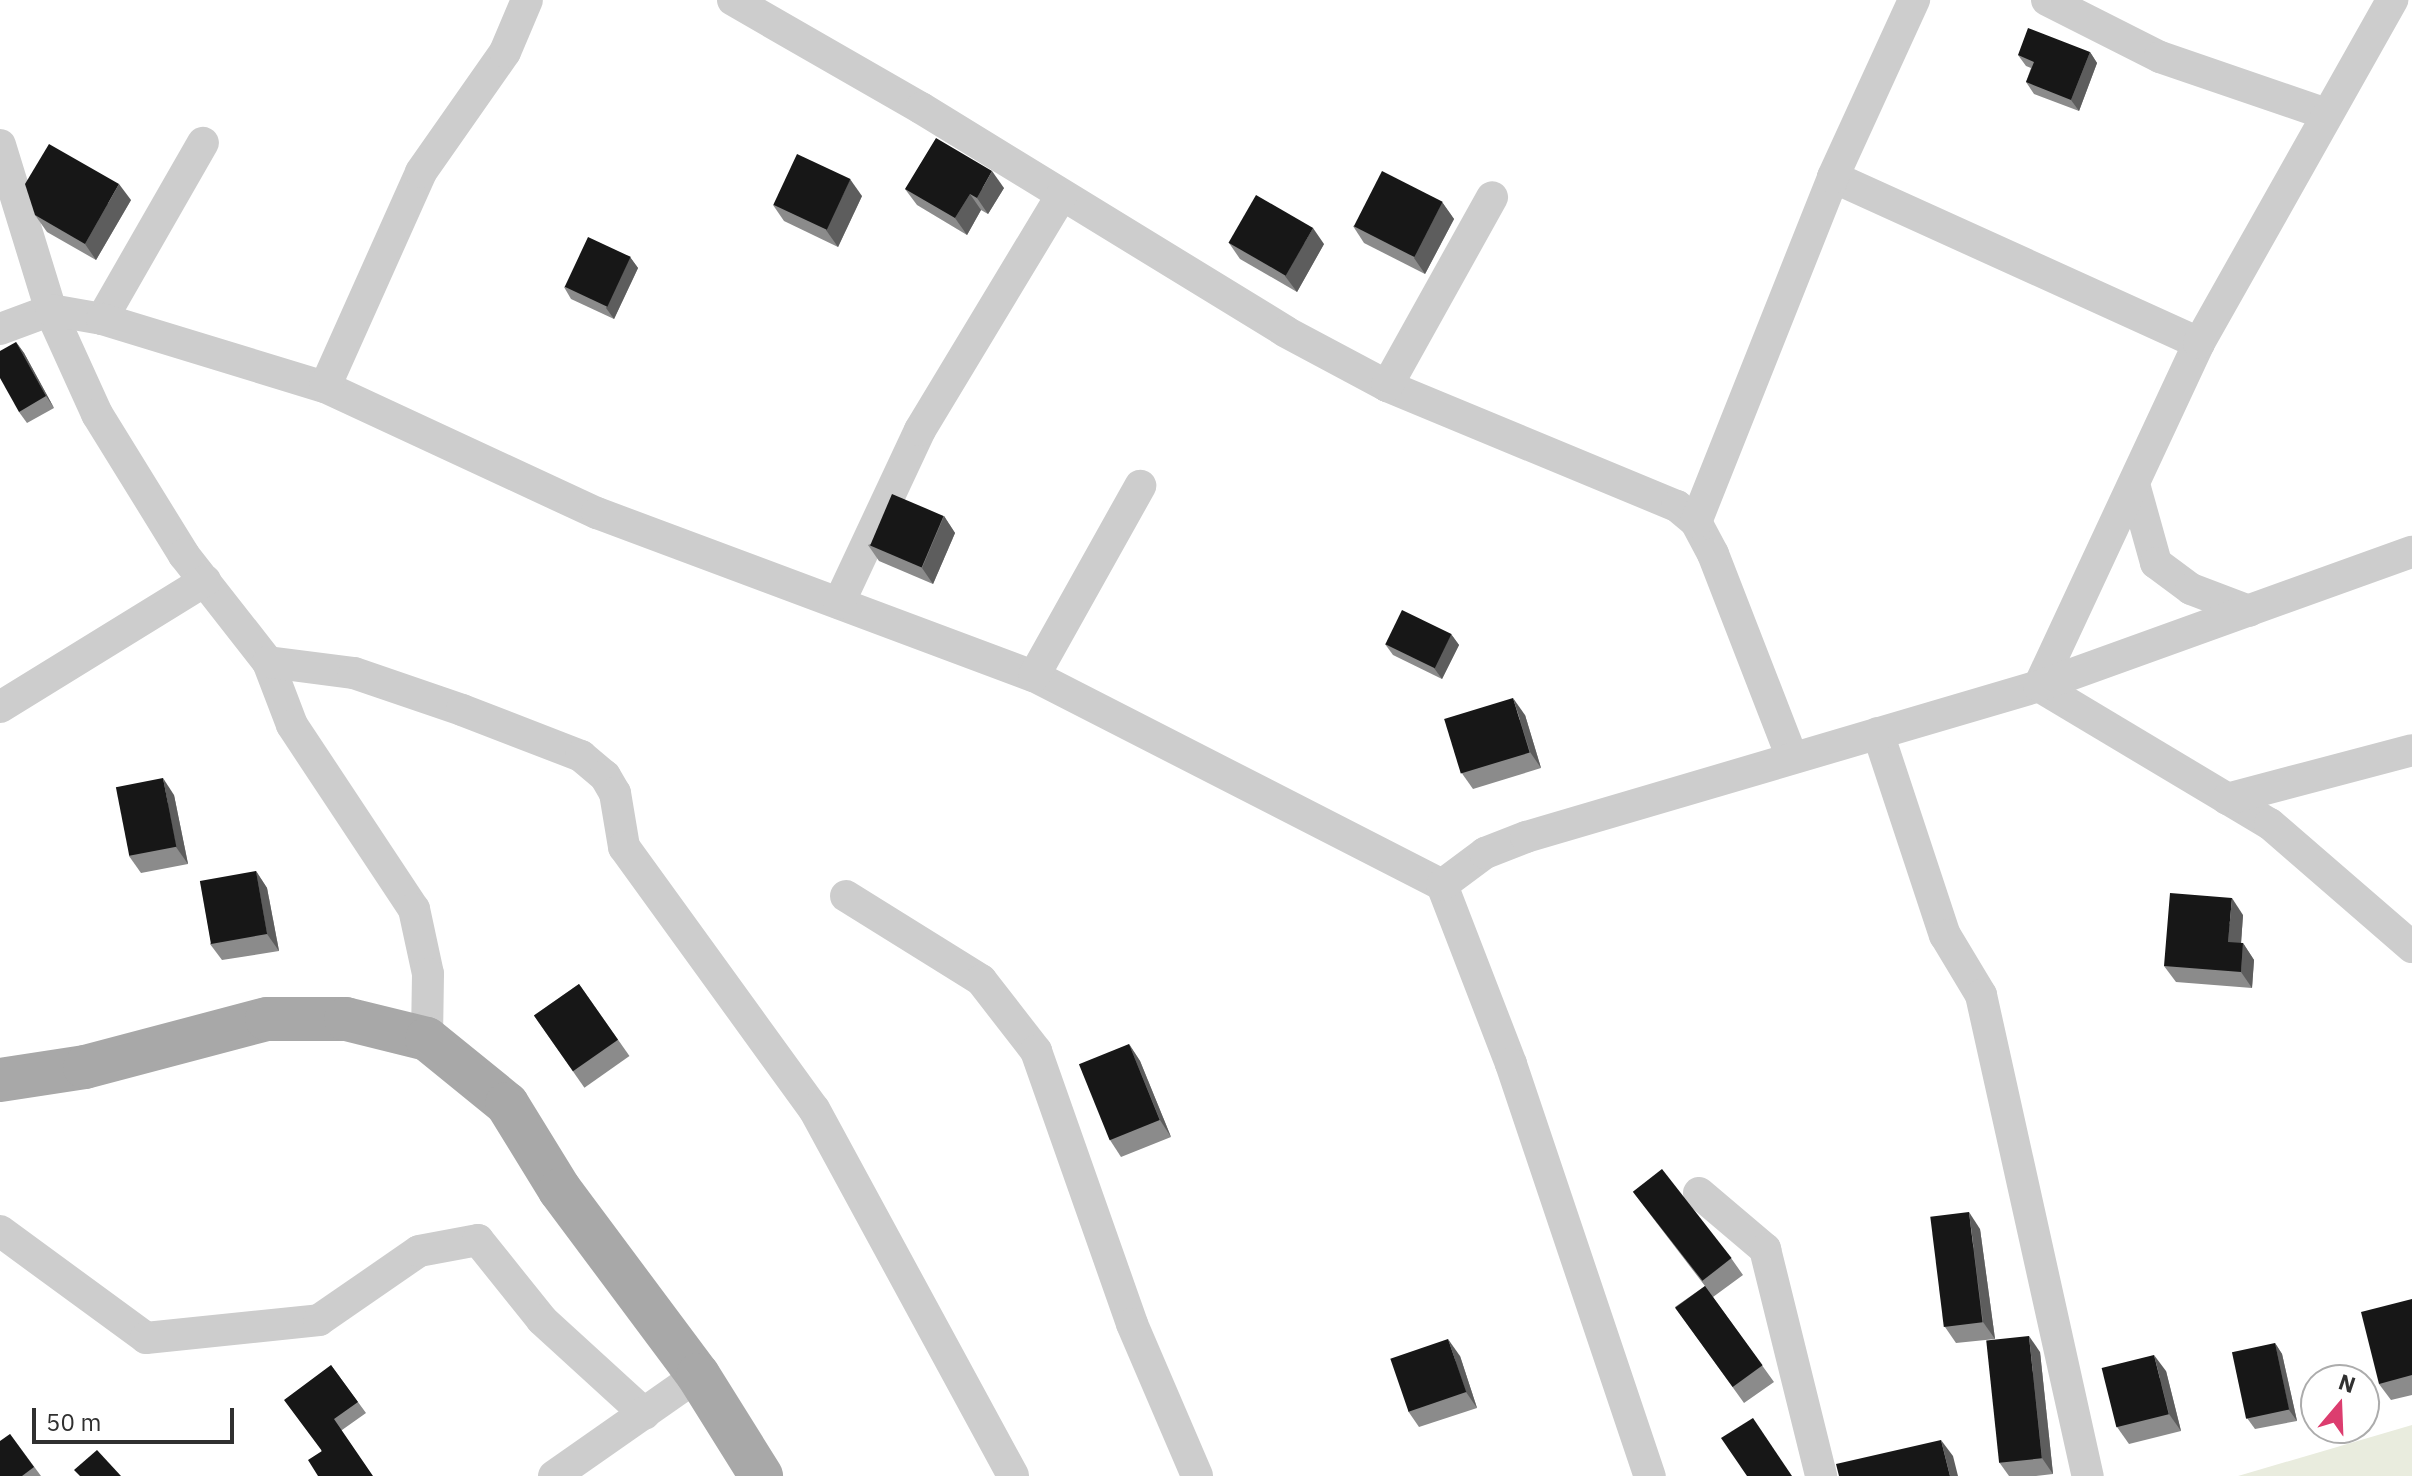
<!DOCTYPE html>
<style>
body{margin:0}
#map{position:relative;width:2412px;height:1476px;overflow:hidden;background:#fff;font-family:"IBM Plex Sans",sans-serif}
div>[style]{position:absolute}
.green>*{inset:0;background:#e9ecde}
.street>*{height:32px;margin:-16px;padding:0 16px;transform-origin:16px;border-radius:16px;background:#cdcdcd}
.primary>*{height:44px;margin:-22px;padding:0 22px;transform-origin:22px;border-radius:22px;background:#a8a8a8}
.wall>*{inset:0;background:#8b8b8b;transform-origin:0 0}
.shaded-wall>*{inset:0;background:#5d5d5d}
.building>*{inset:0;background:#171717;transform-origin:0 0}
span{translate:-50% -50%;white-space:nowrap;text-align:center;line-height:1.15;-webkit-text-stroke:8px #fff;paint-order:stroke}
.north{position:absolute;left:2300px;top:1364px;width:80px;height:80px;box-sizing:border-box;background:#fff;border:2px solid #acacac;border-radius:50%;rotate:19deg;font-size:22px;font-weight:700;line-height:32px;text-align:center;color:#303030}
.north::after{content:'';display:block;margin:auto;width:28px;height:36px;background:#dc3d6f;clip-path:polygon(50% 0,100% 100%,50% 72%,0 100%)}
.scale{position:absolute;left:32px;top:1408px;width:202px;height:36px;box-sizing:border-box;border:4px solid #303030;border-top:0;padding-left:10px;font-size:24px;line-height:28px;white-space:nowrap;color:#303030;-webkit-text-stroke:6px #fff;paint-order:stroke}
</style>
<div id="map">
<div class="green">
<i style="clip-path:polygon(2412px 1425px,2412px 1476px,2238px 1476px)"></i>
</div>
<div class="street">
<i style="left:733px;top:0;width:217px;rotate:29.9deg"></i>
<i style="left:921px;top:108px;width:428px;rotate:31.5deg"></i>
<i style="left:1286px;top:332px;width:115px;rotate:28.1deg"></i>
<i style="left:1387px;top:386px;width:314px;rotate:22.5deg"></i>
<i style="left:1677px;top:506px;width:25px;rotate:40deg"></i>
<i style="left:1696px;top:522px;width:36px;rotate:62deg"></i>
<i style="left:1713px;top:554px;width:216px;rotate:68.8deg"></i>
<i style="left:2047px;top:0;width:127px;rotate:26.8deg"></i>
<i style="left:2160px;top:57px;width:173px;rotate:18.9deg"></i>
<i style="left:0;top:145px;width:180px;rotate:72.9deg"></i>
<i style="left:53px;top:317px;width:107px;rotate:65.6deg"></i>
<i style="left:97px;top:414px;width:166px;rotate:58.3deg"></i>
<i style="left:184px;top:555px;width:136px;rotate:51.9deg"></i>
<i style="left:268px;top:662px;width:67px;rotate:69.1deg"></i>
<i style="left:292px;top:725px;width:221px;rotate:56.5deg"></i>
<i style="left:414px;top:909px;width:66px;rotate:77.8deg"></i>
<i style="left:428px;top:974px;width:65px;rotate:90.9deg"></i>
<i style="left:1833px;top:177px;width:402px;rotate:24.4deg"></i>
<i style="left:102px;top:319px;width:203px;rotate:-60.2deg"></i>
<i style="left:0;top:329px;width:54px;rotate:-20.4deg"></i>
<i style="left:51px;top:310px;width:52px;rotate:10deg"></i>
<i style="left:102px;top:319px;width:233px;rotate:17deg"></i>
<i style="left:325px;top:387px;width:300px;rotate:24.9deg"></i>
<i style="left:597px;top:513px;width:466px;rotate:20.5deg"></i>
<i style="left:1034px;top:676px;width:458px;rotate:27.1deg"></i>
<i style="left:1442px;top:885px;width:192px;rotate:68.9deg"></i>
<i style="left:1511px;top:1064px;width:435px;rotate:71.4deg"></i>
<i style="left:1387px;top:386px;width:216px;rotate:-60.9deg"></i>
<i style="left:325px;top:387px;width:235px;rotate:-65.9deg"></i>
<i style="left:421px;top:172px;width:146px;rotate:-55deg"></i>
<i style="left:505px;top:52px;width:56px;rotate:-67.1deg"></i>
<i style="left:2134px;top:484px;width:82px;rotate:74.4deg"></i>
<i style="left:2156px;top:563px;width:44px;rotate:36.6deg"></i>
<i style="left:2191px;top:589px;width:62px;rotate:20.8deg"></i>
<i style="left:1696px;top:522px;width:371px;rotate:-68.3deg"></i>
<i style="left:1833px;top:177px;width:195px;rotate:-65.4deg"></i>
<i style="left:839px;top:603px;width:191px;rotate:-64.9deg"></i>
<i style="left:920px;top:430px;width:273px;rotate:-58.9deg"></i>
<i style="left:268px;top:662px;width:87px;rotate:7.3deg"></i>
<i style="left:354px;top:673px;width:114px;rotate:18.9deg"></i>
<i style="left:462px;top:710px;width:128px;rotate:21.1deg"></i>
<i style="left:581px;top:756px;width:31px;rotate:40deg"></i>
<i style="left:605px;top:776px;width:20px;rotate:60deg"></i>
<i style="left:615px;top:793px;width:55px;rotate:80.5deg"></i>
<i style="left:624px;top:847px;width:324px;rotate:54.1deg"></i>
<i style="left:814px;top:1109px;width:417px;rotate:61.5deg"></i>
<i style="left:1034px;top:676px;width:218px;rotate:-60.8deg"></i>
<i style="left:2039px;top:686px;width:378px;rotate:-65deg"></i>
<i style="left:2199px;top:343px;width:394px;rotate:-60.6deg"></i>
<i style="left:2039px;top:686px;width:269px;rotate:30.9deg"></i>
<i style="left:2270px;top:824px;width:188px;rotate:40.9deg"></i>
<i style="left:0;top:707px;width:241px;rotate:-31.6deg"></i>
<i style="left:1878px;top:733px;width:213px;rotate:71.7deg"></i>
<i style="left:1945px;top:935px;width:70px;rotate:59deg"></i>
<i style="left:1981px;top:995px;width:493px;rotate:77.5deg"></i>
<i style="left:2227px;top:799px;width:191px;rotate:-14.8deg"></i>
<i style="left:1442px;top:885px;width:54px;rotate:-36.7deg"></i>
<i style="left:1485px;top:853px;width:44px;rotate:-21.3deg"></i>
<i style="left:1526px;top:837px;width:535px;rotate:-16.4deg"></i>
<i style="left:2039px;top:686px;width:396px;rotate:-19.8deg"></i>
<i style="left:846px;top:896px;width:159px;rotate:31.9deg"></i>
<i style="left:981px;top:980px;width:90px;rotate:52.2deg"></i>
<i style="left:1036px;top:1051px;width:289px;rotate:70.6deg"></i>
<i style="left:1132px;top:1324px;width:165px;rotate:66.8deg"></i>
<i style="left:1699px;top:1193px;width:87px;rotate:40.3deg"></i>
<i style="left:1765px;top:1249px;width:234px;rotate:76.1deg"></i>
<i style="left:0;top:1231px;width:181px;rotate:36.2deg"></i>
<i style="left:146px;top:1338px;width:174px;rotate:-5.9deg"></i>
<i style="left:319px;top:1320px;width:121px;rotate:-34.6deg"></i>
<i style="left:419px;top:1251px;width:60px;rotate:-10.6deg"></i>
<i style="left:478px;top:1240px;width:102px;rotate:51.3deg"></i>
<i style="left:542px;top:1320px;width:139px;rotate:42.4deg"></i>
<i style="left:554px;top:1476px;width:176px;rotate:-35deg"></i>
</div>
<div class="primary">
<i style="left:0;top:1080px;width:86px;rotate:-8.7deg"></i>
<i style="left:85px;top:1067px;width:188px;rotate:-14.8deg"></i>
<i style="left:267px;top:1019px;width:79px"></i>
<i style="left:346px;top:1019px;width:83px;rotate:13.9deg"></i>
<i style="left:427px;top:1039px;width:103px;rotate:39.1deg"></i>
<i style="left:507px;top:1104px;width:101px;rotate:58.4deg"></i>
<i style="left:560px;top:1190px;width:231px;rotate:53.3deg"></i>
<i style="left:698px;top:1375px;width:119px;rotate:58deg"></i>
</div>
<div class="wall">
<i style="clip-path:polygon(2090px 52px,2097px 63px,2079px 111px,2034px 94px,2026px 82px,2031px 68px,2026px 66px,2018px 55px)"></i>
<i style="clip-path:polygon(1004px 188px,988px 214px,981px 210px,967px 235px,917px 205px,905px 189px)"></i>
<i style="clip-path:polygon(862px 196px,838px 247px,784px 221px,773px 205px)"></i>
<i style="clip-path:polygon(131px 200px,96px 260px,47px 232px,35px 215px)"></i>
<i style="clip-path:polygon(1442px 202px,1454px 219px,1425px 274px,1364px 243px,1353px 226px)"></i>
<i style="clip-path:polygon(1229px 243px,1324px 244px,1297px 292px,1240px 259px)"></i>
<i style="clip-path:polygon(630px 257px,638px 268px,614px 319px,571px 299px,564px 287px)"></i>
<i style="clip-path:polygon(16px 342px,24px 353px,54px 408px,27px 423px,19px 412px)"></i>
<i style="clip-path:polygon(944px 516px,955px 533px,933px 584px,879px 561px,868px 545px)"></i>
<i style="clip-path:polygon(1451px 634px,1459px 645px,1442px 679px,1393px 655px,1385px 644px)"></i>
<i style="clip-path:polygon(1525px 715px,1541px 768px,1473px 789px,1461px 772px)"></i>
<i style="clip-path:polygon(174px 795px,188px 864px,141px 873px,129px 856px)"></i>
<i style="clip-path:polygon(256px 871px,267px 888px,279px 951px,222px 960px,210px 944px)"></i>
<i style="clip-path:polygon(2243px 915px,2241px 943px,2243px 943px,2254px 960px,2252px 988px,2176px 982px,2164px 966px)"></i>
<i style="left:579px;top:984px;width:88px;height:55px;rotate:55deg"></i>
<i style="clip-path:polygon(1129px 1044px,1140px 1061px,1171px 1137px,1121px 1157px,1110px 1140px)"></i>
<i style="clip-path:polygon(1633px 1192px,1731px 1258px,1743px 1275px,1713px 1297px,1774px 1382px,1744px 1403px,1675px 1307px,1705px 1286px)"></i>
<i style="clip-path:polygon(1980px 1229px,1995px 1339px,1956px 1343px,1945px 1327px)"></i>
<i style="clip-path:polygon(2412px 1299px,2412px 1395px,2391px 1400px,2379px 1384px)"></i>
<i style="clip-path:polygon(2275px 1343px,2282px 1354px,2297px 1421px,2255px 1429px,2247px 1418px)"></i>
<i style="clip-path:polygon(2040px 1352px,2053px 1474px,2036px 1476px,2009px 1476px,1999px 1462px)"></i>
<i style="clip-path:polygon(1460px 1356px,1477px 1408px,1419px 1427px,1408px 1411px)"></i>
<i style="clip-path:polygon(331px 1365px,366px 1413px,342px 1430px,321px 1452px)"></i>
<i style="clip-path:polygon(2166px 1371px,2181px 1431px,2129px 1444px,2117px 1427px)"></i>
<i style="clip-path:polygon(10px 1434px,41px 1476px,0 1476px)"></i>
</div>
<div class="shaded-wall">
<i style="clip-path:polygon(2090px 52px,2097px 63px,2079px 111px,2071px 100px)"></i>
<i style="clip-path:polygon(992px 171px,1004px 188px,988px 214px,977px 198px)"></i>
<i style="clip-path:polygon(850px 179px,862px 196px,838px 247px,826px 230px)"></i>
<i style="clip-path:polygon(119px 184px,131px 200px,96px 260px,85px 244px)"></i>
<i style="clip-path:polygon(970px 194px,981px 210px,967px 235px,955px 218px)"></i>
<i style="clip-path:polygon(1442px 202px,1454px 219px,1425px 274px,1414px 258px)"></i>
<i style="clip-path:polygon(1313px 228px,1324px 244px,1297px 292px,1285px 276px)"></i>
<i style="clip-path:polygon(630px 257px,638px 268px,614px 319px,606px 308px)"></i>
<i style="clip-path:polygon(16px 342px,24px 353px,54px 408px,46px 396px)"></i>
<i style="clip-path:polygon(944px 516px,955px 533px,933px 584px,922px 568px)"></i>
<i style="clip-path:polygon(1451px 634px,1459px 645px,1442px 679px,1434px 668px)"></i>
<i style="clip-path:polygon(1513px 698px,1525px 715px,1541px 768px,1530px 752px)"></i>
<i style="clip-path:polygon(163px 778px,174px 795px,188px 864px,176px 847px)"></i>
<i style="clip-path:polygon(256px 871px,267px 888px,279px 951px,267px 934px)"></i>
<i style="clip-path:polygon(2232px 898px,2243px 915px,2240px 958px,2228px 942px)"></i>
<i style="clip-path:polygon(2243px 943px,2254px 960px,2252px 988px,2241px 972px)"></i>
<i style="clip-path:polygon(1129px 1044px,1140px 1061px,1171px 1137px,1160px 1120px)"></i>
<i style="clip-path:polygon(1969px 1212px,1980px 1229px,1995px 1339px,1983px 1322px)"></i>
<i style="clip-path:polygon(2029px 1336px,2040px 1352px,2053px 1474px,2042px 1458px)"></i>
<i style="clip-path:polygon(1448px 1339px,1460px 1356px,1477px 1408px,1466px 1392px)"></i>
<i style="clip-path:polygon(2275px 1343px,2282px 1354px,2297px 1421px,2289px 1410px)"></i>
<i style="clip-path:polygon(2154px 1355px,2166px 1371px,2181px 1431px,2169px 1414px)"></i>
<i style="clip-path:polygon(1941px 1440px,1953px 1456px,1958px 1476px,1950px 1476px)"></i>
</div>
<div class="building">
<i style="clip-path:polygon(2028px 28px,2090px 52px,2071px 100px,2026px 82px,2034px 62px,2018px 55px)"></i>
<i style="clip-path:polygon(936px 138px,992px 171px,977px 198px,970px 194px,955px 218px,905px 189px)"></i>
<i style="clip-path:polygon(49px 144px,119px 184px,85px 244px,35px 215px,25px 184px)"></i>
<i style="left:797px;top:154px;width:59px;height:56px;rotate:25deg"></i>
<i style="left:1382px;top:171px;width:68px;height:62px;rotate:27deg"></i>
<i style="left:1256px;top:195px;width:66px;height:55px;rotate:30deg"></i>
<i style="left:588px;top:237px;width:47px;height:55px;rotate:25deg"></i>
<i style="clip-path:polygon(16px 342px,46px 396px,19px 412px,0 378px,0 351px)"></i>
<i style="left:892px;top:494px;width:56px;height:56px;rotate:23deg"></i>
<i style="left:1402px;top:610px;width:55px;height:38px;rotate:26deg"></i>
<i style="left:1513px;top:698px;width:57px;height:72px;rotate:73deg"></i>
<i style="left:163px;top:778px;width:70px;height:48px;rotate:79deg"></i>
<i style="left:256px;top:871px;width:64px;height:57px;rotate:80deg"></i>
<i style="clip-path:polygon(2170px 893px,2232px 898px,2228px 942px,2243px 943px,2241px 972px,2164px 966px)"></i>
<i style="left:579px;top:984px;width:68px;height:55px;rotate:55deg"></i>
<i style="left:1129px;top:1044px;width:82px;height:54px;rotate:68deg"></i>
<i style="left:1662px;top:1169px;width:113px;height:37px;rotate:52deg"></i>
<i style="left:1969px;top:1212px;width:111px;height:39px;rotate:83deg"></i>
<i style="left:1705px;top:1286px;width:98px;height:37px;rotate:54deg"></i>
<i style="clip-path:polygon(2412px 1299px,2412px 1375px,2379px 1384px,2361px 1312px)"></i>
<i style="left:2029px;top:1336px;width:123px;height:43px;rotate:84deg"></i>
<i style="left:1448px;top:1339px;width:56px;height:61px;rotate:71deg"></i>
<i style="left:2275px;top:1343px;width:68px;height:44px;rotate:78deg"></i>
<i style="left:2154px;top:1355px;width:61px;height:54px;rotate:76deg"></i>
<i style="clip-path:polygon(331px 1365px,358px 1402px,334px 1419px,373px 1476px,318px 1476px,308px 1460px,322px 1451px,284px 1400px)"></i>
<i style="clip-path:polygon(1753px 1418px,1792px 1476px,1747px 1476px,1721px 1438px)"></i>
<i style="clip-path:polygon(10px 1434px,34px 1467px,22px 1476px,0 1476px,0 1441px)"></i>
<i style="clip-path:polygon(1941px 1440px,1950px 1476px,1839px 1476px,1836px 1464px)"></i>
<i style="clip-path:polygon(97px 1450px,121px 1476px,80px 1476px,74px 1470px)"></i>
</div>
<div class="north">N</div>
<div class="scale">50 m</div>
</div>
